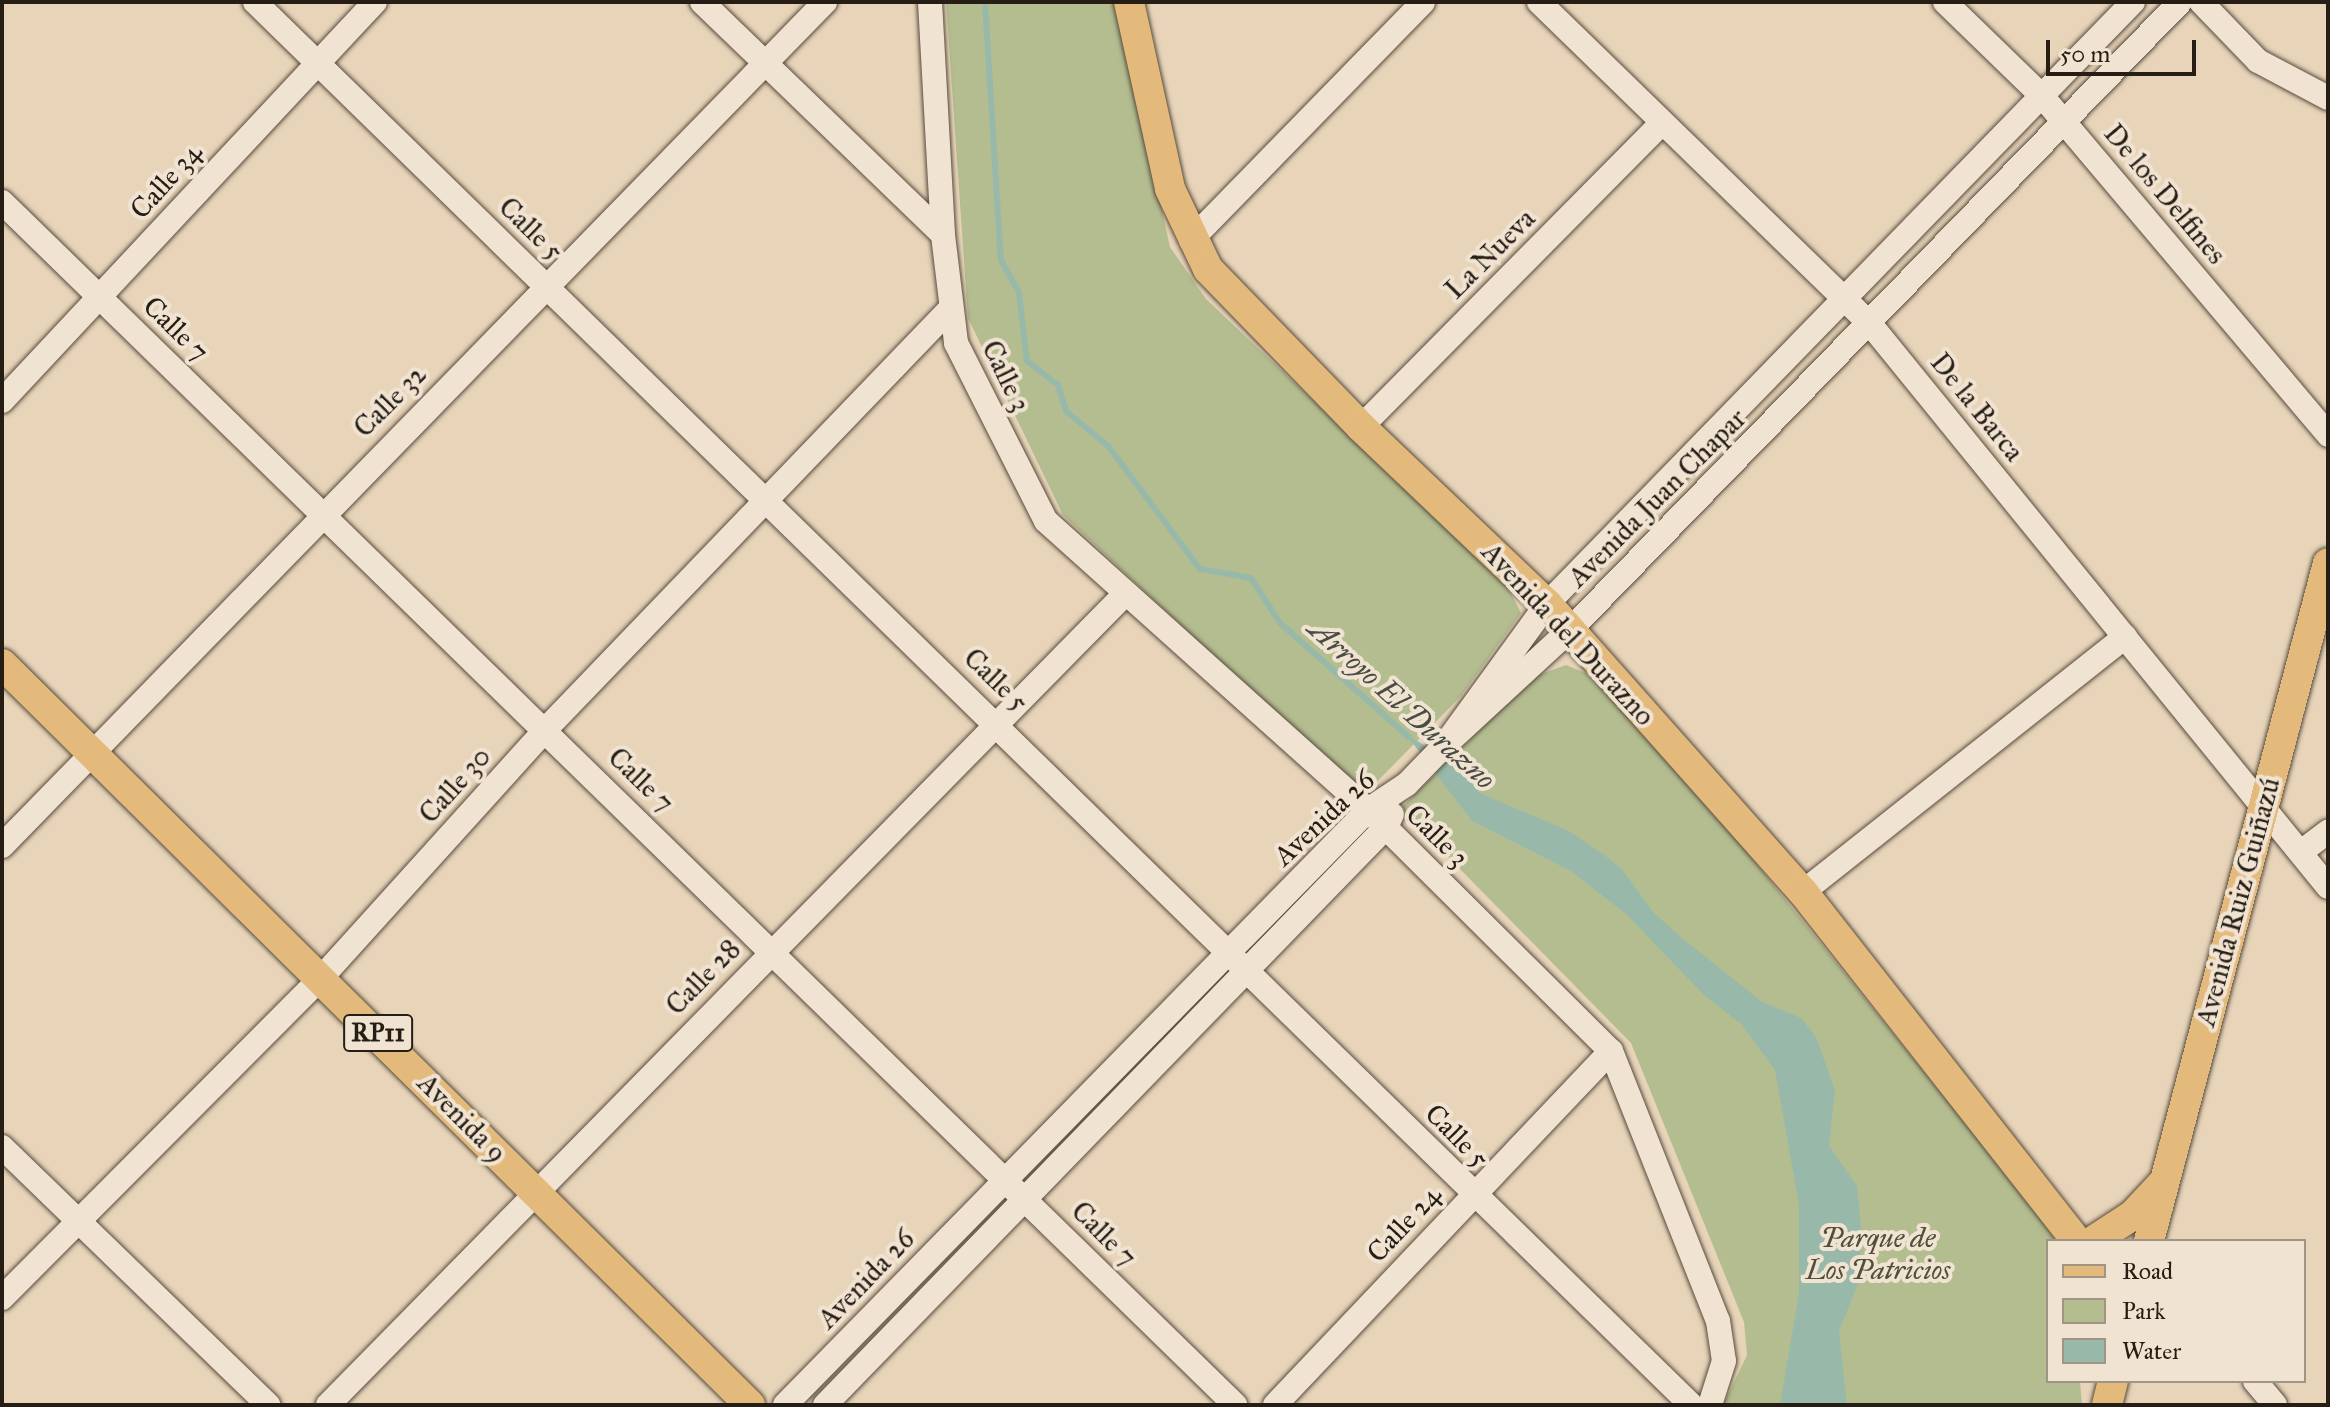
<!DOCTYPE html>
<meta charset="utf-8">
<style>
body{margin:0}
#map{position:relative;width:2330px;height:1407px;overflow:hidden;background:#e8d4b9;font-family:"IM FELL Great Primer",serif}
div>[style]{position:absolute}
.green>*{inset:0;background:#b4bd90}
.water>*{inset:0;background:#98b9aa}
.stream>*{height:6px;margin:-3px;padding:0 3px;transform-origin:3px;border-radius:3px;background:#98b9aa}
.roads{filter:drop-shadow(0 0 2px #564c3e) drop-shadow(0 0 2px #564c3e)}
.minor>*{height:24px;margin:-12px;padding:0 12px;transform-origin:12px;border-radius:12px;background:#f0e3d2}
.major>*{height:30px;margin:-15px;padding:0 15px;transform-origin:15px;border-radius:15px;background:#e4ba7c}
span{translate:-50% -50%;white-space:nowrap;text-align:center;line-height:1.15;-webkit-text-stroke:8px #f0e3d2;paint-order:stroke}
.shield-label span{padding:2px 6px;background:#f0e3d2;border:2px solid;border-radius:6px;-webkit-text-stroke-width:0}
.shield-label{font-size:26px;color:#261e15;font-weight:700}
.street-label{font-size:28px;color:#261e15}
.park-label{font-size:28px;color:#514e3a;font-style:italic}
.water-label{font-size:30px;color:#484c42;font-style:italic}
.frame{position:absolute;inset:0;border:4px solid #261e15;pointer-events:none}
.legend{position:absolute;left:2046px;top:1239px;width:260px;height:144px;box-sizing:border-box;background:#f0e3d2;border:2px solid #9f9486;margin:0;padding:10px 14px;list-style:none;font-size:24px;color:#261e15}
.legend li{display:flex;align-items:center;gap:16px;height:40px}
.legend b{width:40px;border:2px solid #9f9486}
.scale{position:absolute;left:2046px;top:40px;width:150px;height:36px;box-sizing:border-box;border:4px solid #261e15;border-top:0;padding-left:10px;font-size:24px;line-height:28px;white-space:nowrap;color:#261e15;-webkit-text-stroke:6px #f0e3d2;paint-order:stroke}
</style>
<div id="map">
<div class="green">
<i style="clip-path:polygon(946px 2px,1116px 2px,1170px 247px,1206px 299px,1506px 583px,1521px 613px,1461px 696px,1363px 796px,1063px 515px,968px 318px)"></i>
<i style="clip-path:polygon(1566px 665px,1610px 683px,1632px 709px,2060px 1241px,2048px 1241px,2048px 1381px,2080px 1381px,2082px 1405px,1723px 1405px,1747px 1355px,1744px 1322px,1631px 1043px,1405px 813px,1403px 806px,1533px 677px)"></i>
</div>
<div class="water">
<i style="clip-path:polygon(1405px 733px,1455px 765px,1480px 793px,1569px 831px,1600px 852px,1621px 868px,1654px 913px,1683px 939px,1762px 1002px,1801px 1018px,1816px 1037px,1835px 1090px,1829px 1146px,1857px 1186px,1861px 1225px,1860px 1279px,1839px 1331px,1847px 1405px,1780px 1405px,1799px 1293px,1799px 1205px,1775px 1070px,1741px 1024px,1703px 994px,1626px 914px,1571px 871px,1472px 821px)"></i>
</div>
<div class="stream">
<i style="left:985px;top:2px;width:258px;rotate:86.5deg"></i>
<i style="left:1001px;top:260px;width:38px;rotate:61deg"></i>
<i style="left:1019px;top:293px;width:68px;rotate:83.3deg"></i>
<i style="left:1027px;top:361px;width:39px;rotate:38deg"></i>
<i style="left:1058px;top:385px;width:27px;rotate:73deg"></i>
<i style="left:1066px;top:411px;width:56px;rotate:39.9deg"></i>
<i style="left:1109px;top:447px;width:152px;rotate:53.3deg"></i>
<i style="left:1200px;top:569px;width:52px;rotate:10deg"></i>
<i style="left:1251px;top:578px;width:54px;rotate:57.2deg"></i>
<i style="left:1280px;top:623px;width:172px;rotate:41.5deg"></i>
</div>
<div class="roads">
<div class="minor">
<i style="left:255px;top:2px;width:2008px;rotate:44.33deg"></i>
<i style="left:702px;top:2px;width:335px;rotate:44deg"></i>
<i style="left:930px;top:2px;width:233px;rotate:86.8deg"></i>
<i style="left:943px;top:235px;width:109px;rotate:83.1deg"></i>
<i style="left:956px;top:343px;width:199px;rotate:63.2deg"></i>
<i style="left:1046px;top:521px;width:433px;rotate:41.9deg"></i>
<i style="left:1368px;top:810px;width:342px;rotate:44.8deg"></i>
<i style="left:1611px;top:1051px;width:290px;rotate:68.4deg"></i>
<i style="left:1718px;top:1321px;width:40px;rotate:81.5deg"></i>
<i style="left:1724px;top:1361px;width:46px;rotate:107.7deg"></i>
<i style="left:1539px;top:2px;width:463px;rotate:44.2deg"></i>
<i style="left:1871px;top:325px;width:724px;rotate:50.88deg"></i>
<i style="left:1945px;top:2px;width:135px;rotate:44.1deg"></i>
<i style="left:2042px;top:96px;width:444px;rotate:49.8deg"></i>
<i style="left:2133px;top:2px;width:840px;rotate:134.23deg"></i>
<i style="left:1547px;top:604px;width:177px;rotate:126deg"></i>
<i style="left:1443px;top:747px;width:173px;rotate:-42.7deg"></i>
<i style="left:1570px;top:630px;width:875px;rotate:-45.83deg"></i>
<i style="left:2201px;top:2px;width:82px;rotate:46deg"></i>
<i style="left:2258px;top:61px;width:79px;rotate:27.9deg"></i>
<i style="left:2px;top:202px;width:1723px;rotate:44.29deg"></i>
<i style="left:1191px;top:240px;width:332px;rotate:-45.7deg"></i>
<i style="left:2px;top:401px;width:546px;rotate:-46.93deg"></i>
<i style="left:1361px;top:427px;width:428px;rotate:-45.3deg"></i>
<i style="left:2px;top:846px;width:1179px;rotate:-45.72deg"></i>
<i style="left:2301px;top:852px;width:34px;rotate:-37deg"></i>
<i style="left:1803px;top:892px;width:411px;rotate:-38.4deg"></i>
<i style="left:2px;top:1147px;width:371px;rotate:44.1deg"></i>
<i style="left:2px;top:1298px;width:453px;rotate:-45.1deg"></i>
<i style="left:322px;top:977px;width:334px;rotate:-47.9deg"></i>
<i style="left:546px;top:729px;width:583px;rotate:-46.11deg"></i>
<i style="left:2255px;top:1381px;width:31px;rotate:50deg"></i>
<i style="left:328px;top:1405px;width:1136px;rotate:-45.5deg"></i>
<i style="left:785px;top:1405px;width:833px;rotate:-45.58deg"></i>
<i style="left:1368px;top:810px;width:47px;rotate:-33.7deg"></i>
<i style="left:1407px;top:784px;width:52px;rotate:-45.8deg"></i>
<i style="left:825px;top:1405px;width:805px;rotate:-45.86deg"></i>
<i style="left:1386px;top:827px;width:14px;rotate:-65deg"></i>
<i style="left:1275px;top:1405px;width:488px;rotate:-46.5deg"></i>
</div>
<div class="major">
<i style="left:1129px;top:2px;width:191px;rotate:77.6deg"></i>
<i style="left:1170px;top:189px;width:89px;rotate:64.6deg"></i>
<i style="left:1208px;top:269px;width:220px;rotate:45.9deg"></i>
<i style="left:1361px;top:427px;width:257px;rotate:43.6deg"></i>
<i style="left:1547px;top:604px;width:385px;rotate:48.4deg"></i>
<i style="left:1803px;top:892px;width:444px;rotate:51.9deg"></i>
<i style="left:2px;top:664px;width:1053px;rotate:44.73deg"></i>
<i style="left:2093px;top:1241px;width:48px;rotate:-33deg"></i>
<i style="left:2133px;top:1215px;width:42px;rotate:-46.9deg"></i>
<i style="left:2149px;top:1241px;width:701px;rotate:-75.21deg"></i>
<i style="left:2107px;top:1405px;width:25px;rotate:-76deg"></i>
</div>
</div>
<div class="shield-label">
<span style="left:378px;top:1033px">RP11</span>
</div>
<div class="street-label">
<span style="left:166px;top:181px;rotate:-48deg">Calle 34</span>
<span style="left:2165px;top:194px;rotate:50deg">De los Delfines</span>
<span style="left:531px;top:229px;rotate:44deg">Calle 5</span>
<span style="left:1490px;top:254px;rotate:-45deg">La Nueva</span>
<span style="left:176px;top:329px;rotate:44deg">Calle 7</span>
<span style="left:1006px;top:376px;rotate:64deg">Calle 3</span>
<span style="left:390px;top:401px;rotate:-45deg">Calle 32</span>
<span style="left:1977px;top:407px;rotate:51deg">De la Barca</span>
<span style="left:1657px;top:498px;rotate:-45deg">Avenida Juan Chapar</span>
<span style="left:1568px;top:634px;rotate:47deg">Avenida del Durazno</span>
<span style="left:996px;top:680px;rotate:44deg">Calle 5</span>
<span style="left:641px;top:780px;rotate:44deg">Calle 7</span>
<span style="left:455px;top:785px;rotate:-48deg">Calle 30</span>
<span style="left:1324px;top:818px;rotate:-43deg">Avenida 26</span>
<span style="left:1437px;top:836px;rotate:45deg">Calle 3</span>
<span style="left:2238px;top:902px;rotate:-75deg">Avenida Ruiz Guiñazú</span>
<span style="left:703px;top:977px;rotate:-46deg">Calle 28</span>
<span style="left:462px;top:1118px;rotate:45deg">Avenida 9</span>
<span style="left:1457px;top:1136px;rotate:45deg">Calle 5</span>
<span style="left:1404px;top:1224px;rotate:-47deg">Calle 24</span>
<span style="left:1104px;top:1234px;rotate:45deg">Calle 7</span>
<span style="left:866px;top:1279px;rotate:-46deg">Avenida 26</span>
</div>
<div class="park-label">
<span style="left:1878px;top:1254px">Parque de<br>Los Patricios</span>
</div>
<div class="water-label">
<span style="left:1402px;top:704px;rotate:42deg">Arroyo El Durazno</span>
</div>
<div class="frame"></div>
<ul class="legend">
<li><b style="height:10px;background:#e4ba7c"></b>Road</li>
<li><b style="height:22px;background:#b4bd90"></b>Park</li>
<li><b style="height:22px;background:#98b9aa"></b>Water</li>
</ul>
<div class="scale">50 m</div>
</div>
